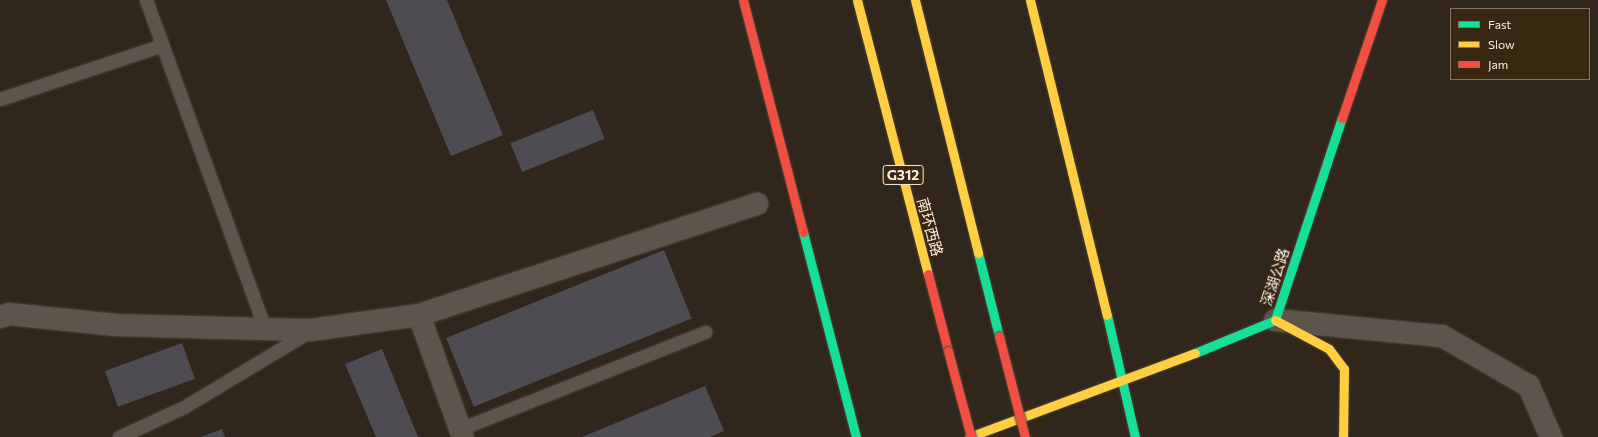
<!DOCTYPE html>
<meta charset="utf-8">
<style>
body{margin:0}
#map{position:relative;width:1598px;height:437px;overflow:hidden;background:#31261b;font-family:Commissioner,"Noto Sans SC",sans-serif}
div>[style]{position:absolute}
.building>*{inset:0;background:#4e4b52;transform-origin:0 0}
.roads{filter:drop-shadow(0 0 1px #4d443b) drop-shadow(0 0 1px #4d443b)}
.lane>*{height:13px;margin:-6.5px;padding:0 6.5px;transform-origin:6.5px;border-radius:6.5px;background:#5d554c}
.street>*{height:22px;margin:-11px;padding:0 11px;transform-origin:11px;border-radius:11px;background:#5d554c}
.fast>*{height:9px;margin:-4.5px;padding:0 4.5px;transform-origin:4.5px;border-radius:4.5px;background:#16e098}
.slow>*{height:9px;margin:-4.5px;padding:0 4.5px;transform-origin:4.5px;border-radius:4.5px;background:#ffcf43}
.jam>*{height:9px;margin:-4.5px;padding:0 4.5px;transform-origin:4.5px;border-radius:4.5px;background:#f24e42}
.bridges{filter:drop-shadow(0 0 1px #4d443b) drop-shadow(0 0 1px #4d443b)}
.jam-bridge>*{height:9px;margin:-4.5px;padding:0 4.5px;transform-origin:4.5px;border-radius:4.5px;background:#f24e42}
span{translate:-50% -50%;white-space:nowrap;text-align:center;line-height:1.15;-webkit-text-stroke:3px #3a2712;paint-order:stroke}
.shield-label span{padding:1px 3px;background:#3a2712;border:1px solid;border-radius:3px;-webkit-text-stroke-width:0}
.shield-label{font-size:14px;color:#f9ecdf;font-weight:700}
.street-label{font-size:15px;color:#f9ecdf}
.legend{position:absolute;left:1450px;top:8px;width:140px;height:72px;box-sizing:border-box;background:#3a2712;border:1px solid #867664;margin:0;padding:5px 7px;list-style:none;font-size:12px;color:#f9ecdf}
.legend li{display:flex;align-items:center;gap:8px;height:20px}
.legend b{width:20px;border:1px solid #867664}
</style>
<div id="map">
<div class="building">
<i style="clip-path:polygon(386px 0,447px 0,503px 135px,451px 156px)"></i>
<i style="left:593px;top:110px;width:31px;height:89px;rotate:68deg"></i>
<i style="left:664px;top:250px;width:74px;height:235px;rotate:68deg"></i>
<i style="left:182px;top:343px;width:38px;height:82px;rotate:70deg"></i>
<i style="clip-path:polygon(382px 349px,418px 437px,376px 437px,345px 364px)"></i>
<i style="clip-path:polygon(705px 386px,724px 431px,710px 437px,582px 437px)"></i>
<i style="clip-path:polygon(222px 429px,225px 437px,201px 437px)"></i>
</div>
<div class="roads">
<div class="lane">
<i style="left:146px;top:0;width:350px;rotate:70.1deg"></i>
<i style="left:0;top:99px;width:171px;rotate:-18.4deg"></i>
<i style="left:460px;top:429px;width:264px;rotate:-21.6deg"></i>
<i style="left:119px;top:437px;width:72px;rotate:-24.8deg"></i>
<i style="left:184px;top:407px;width:147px;rotate:-31.1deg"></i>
</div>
<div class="street">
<i style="left:419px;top:315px;width:130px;rotate:70.2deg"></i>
<i style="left:0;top:317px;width:9px;rotate:-18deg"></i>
<i style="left:9px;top:314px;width:107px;rotate:5.9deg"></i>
<i style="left:115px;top:325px;width:196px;rotate:1.5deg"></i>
<i style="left:311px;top:330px;width:109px;rotate:-7.9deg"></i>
<i style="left:419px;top:315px;width:356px;rotate:-18.2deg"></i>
<i style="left:1275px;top:320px;width:168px;rotate:5.5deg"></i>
<i style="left:1442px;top:336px;width:100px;rotate:29.9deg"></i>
<i style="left:1529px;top:386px;width:56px;rotate:66.7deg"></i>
</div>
<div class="fast">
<i style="left:803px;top:232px;width:212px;rotate:75.5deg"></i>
<i style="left:978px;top:253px;width:86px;rotate:75.8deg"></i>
<i style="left:1107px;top:315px;width:125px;rotate:77.1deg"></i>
<i style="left:1195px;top:353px;width:87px;rotate:-22.4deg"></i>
<i style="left:1275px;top:320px;width:213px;rotate:-71.7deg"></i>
</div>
<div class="slow">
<i style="left:857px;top:0;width:283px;rotate:75.5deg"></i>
<i style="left:915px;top:0;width:261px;rotate:76deg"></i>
<i style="left:1030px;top:0;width:324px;rotate:76.3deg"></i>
<i style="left:1275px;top:320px;width:61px;rotate:28.2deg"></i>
<i style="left:1329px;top:349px;width:25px;rotate:53deg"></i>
<i style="left:1344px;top:369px;width:68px;rotate:90.8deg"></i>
<i style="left:969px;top:437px;width:241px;rotate:-20.4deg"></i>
</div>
<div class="jam">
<i style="left:743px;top:0;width:240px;rotate:75.5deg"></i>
<i style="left:1342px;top:118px;width:125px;rotate:-71.3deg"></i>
<i style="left:928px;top:274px;width:80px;rotate:75.4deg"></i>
</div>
</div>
<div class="bridges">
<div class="jam-bridge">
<i style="left:999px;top:336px;width:104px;rotate:75.6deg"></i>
<i style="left:948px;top:351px;width:89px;rotate:75deg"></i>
</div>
</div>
<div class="shield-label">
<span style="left:903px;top:175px">G312</span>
</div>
<div class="street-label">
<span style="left:930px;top:227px;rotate:75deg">南环西路</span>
<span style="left:1275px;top:277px;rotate:-72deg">深湖公路</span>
</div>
<ul class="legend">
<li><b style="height:5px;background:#16e098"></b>Fast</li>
<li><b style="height:5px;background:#ffcf43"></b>Slow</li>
<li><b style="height:5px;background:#f24e42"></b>Jam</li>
</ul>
</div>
